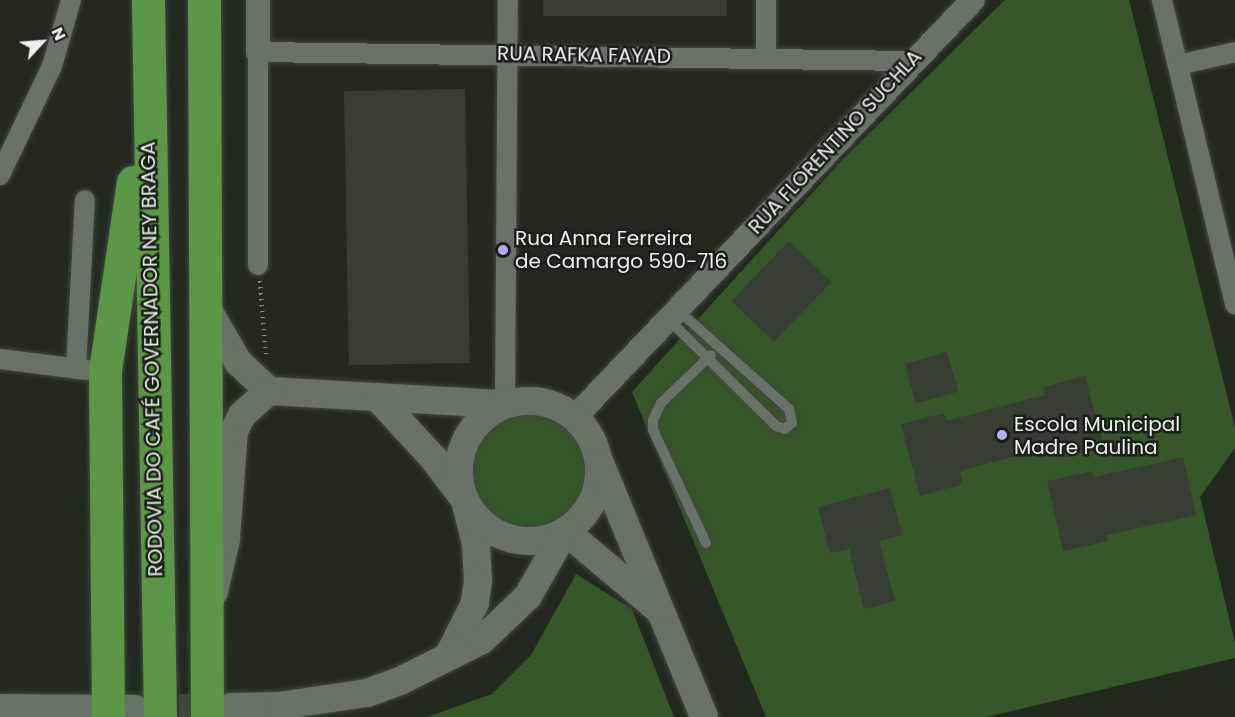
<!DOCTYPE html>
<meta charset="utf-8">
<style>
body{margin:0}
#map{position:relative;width:1235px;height:717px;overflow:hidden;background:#222a20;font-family:Poppins,sans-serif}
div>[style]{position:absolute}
.green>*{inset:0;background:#355729}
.round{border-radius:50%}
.building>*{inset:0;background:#373f35;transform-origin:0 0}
.secondary-tunnel>*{height:28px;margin-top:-14px;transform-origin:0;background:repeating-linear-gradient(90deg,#40483e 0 28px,transparent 0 42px)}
.path>*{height:4px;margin-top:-2px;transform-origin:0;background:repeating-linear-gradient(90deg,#8c928a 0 1.5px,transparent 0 6px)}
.roads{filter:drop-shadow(0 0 2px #424740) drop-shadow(0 0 2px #424740)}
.service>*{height:10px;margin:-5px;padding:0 5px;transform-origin:5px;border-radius:5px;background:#697267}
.minor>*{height:20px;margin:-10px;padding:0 10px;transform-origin:10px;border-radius:10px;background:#697267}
.tertiary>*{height:24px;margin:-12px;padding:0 12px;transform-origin:12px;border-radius:12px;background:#697267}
.secondary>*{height:28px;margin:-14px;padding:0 14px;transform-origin:14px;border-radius:14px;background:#697267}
.secondary>.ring{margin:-14px;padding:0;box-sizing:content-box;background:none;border:28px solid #697267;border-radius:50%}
.motorway>*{height:33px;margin:-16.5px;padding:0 16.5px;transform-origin:16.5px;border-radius:16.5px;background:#5c9647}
.dots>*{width:16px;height:16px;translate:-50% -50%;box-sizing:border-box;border:3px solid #192017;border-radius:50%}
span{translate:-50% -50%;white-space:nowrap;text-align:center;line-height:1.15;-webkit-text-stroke:5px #192017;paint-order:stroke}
.street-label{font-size:20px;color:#ebf0ea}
.poi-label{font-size:20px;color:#ebf0ea}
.left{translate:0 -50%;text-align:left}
.north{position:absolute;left:12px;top:12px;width:60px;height:60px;-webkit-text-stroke:4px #192017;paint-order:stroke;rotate:64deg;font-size:16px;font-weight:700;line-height:24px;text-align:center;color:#ebf0ea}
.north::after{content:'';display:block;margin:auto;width:21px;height:27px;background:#ebf0ea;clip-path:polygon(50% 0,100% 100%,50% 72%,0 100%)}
</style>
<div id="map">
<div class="green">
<i style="clip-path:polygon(1005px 0,1129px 0,1235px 428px,1235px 448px,1200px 497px,1235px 643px,1235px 658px,986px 717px,766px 717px,632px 392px,842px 160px)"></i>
<i class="round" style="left:469px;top:411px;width:120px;height:120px"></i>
<i style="clip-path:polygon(576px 574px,632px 609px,674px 717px,427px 717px,492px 694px,531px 655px)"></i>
</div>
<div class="building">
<i style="left:543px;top:0;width:184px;height:16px"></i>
<i style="left:465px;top:89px;width:274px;height:121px;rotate:89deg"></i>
<i style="left:789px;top:241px;width:59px;height:83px;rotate:44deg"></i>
<i style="left:947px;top:352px;width:41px;height:44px;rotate:74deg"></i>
<i style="clip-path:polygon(1085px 376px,1104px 447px,1062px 458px,1058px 445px,960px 471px,963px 484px,920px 496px,901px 424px,944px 413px,946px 421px,1045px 395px,1043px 387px)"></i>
<i style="clip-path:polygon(1183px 457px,1196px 515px,1107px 535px,1108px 541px,1063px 551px,1047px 481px,1092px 471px,1094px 477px)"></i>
<i style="clip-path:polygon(890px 488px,902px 535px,879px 541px,895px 601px,864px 609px,849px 549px,830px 553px,818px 507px)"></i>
</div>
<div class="secondary-tunnel">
<i style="left:137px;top:709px;width:92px;rotate:-1.2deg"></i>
</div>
<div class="path">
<i style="left:260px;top:281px;width:76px;rotate:85.5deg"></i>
</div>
<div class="roads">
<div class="service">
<i style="left:668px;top:319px;width:152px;rotate:44.7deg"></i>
<i style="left:776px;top:426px;width:9px;rotate:18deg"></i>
<i style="left:785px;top:429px;width:9px;rotate:-41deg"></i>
<i style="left:792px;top:423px;width:14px;rotate:-102deg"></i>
<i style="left:789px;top:409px;width:149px;rotate:-138.3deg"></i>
<i style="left:706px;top:543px;width:125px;rotate:-115.1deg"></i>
<i style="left:653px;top:430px;width:10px;rotate:-90deg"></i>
<i style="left:653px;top:420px;width:19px;rotate:-65deg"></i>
<i style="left:661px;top:403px;width:69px;rotate:-43.8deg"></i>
</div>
<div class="minor">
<i style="left:766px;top:0;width:56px;rotate:90deg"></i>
<i style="left:1162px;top:0;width:313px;rotate:76.5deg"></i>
<i style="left:1178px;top:65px;width:58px;rotate:-12.8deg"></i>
<i style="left:0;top:175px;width:121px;rotate:-64.5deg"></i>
<i style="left:52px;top:66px;width:69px;rotate:-73.9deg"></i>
<i style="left:258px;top:265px;width:213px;rotate:-90deg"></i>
<i style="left:258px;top:52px;width:653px;rotate:0.79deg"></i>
<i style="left:0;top:359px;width:88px;rotate:7.2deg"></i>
<i style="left:76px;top:369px;width:169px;rotate:-87deg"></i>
<i style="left:505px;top:404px;width:404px;rotate:-89.6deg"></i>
</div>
<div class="tertiary">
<i style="left:258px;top:0;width:52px;rotate:90deg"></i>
<i style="left:575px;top:417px;width:576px;rotate:-46.34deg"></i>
</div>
<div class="secondary">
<i style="left:204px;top:303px;width:68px;rotate:60deg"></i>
<i style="left:238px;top:362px;width:42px;rotate:43.1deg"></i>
<i style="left:269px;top:391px;width:236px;rotate:3.2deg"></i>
<i style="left:377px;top:397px;width:84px;rotate:47.4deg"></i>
<i style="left:434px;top:459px;width:51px;rotate:52.9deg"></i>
<i style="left:465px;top:500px;width:45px;rotate:76deg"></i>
<i style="left:476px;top:544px;width:37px;rotate:87deg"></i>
<i style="left:478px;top:581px;width:22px;rotate:98deg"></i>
<i style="left:475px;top:603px;width:58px;rotate:116.6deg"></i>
<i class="ring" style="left:459px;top:401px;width:112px;height:112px"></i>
<i style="left:600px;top:463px;width:274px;rotate:67.7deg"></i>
<i style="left:565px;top:531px;width:121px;rotate:40deg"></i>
<i style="left:214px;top:592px;width:54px;rotate:-77.2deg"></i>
<i style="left:226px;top:539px;width:108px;rotate:-85.8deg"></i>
<i style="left:234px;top:431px;width:18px;rotate:-63deg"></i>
<i style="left:242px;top:415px;width:36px;rotate:-42deg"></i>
<i style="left:231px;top:707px;width:47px;rotate:-1.2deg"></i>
<i style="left:278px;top:706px;width:90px;rotate:-8.3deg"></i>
<i style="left:367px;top:693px;width:37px;rotate:-20deg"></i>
<i style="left:402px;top:680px;width:89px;rotate:-26.6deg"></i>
<i style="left:482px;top:640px;width:64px;rotate:-43.7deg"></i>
<i style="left:528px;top:596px;width:75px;rotate:-60.4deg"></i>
<i style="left:0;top:708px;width:135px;rotate:0.4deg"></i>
</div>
<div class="motorway">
<i style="left:148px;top:0;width:717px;rotate:89.04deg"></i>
<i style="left:204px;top:0;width:717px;rotate:89.76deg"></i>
<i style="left:108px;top:717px;width:346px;rotate:-90.5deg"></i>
<i style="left:105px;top:371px;width:191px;rotate:-81.6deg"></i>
</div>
</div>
<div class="dots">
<i style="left:503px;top:250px;background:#b4acf9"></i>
<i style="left:1002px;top:435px;background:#b4acf9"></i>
</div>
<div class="street-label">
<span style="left:584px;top:55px;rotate:1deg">RUA RAFKA FAYAD</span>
<span style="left:835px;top:142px;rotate:-47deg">RUA FLORENTINO SUCHLA</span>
<span style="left:152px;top:359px;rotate:-91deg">RODOVIA DO CAFÉ GOVERNADOR NEY BRAGA</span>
</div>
<div class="poi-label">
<span class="left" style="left:515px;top:250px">Rua Anna Ferreira<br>de Camargo 590-716</span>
<span class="left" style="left:1014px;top:436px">Escola Municipal<br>Madre Paulina</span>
</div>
<div class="north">N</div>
</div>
